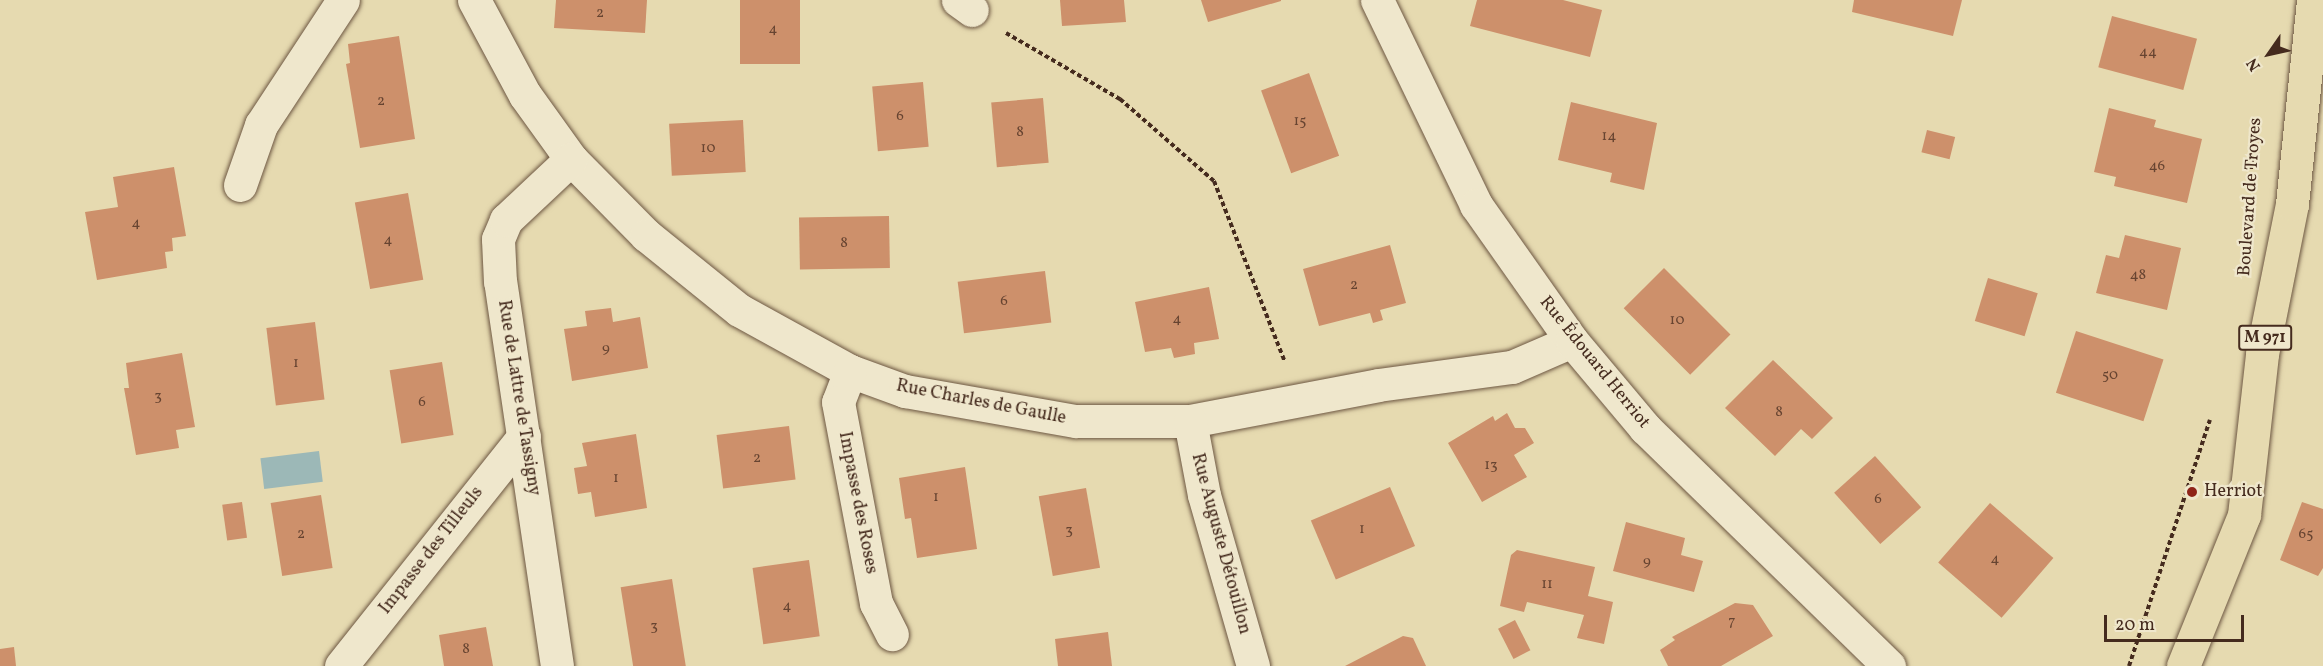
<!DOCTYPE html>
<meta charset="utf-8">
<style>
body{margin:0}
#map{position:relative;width:2323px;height:666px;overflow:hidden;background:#e6dab0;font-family:Vollkorn,serif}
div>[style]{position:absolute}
.water>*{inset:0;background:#9cb8b7;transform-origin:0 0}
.building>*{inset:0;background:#cd906b;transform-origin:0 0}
.path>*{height:4px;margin-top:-2px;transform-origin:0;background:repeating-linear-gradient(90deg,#452b1e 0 4.5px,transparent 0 7.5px)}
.roads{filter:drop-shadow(0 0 2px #6d5742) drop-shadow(0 0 2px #6d5742)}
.minor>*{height:33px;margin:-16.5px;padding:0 16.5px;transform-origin:16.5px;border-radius:16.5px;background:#efe7cc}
.major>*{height:33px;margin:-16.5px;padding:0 16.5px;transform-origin:16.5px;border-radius:16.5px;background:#e6dab0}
.dots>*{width:16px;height:16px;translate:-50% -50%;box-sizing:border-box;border:3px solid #efe7cc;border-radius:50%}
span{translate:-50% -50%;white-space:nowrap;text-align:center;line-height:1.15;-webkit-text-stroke:4.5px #efe7cc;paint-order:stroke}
.number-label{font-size:15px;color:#674431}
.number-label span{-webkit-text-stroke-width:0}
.shield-label span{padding:2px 4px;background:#efe7cc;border:2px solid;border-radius:4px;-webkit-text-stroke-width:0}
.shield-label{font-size:16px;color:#452b1e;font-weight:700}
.street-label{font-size:18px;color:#452b1e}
.poi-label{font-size:18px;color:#452b1e}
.left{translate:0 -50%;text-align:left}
.north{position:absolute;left:2239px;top:24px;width:60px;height:60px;-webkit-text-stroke:4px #efe7cc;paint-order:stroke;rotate:236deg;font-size:16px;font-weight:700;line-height:24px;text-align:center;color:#452b1e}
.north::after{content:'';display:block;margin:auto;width:21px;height:27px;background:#452b1e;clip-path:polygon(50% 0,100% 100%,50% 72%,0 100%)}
.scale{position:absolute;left:2104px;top:615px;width:140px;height:27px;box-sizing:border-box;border:3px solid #452b1e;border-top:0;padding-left:8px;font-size:18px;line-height:21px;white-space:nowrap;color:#452b1e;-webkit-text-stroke:4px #efe7cc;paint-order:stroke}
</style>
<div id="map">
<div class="water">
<i style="left:319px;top:451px;width:31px;height:59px;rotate:83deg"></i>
</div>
<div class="building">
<i style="clip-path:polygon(556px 0,647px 0,645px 33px,554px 28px)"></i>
<i style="left:740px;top:0;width:60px;height:64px"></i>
<i style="clip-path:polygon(1060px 0,1124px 0,1126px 22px,1062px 26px)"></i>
<i style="clip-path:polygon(1201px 0,1281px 0,1281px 1px,1208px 22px)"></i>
<i style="clip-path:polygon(1477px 0,1563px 0,1602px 10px,1590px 57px,1470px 26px)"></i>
<i style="clip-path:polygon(1854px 0,1962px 0,1953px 36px,1852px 12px)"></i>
<i style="left:2112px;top:16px;width:88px;height:53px;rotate:15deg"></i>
<i style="clip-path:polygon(399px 36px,415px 139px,360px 148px,346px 64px,350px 63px,348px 44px)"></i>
<i style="left:1309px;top:73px;width:88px;height:51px;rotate:70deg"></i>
<i style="left:923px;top:82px;width:65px;height:51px;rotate:85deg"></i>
<i style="left:1043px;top:98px;width:65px;height:52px;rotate:85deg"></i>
<i style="clip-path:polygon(1571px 102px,1657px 123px,1644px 190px,1610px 182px,1612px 173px,1558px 160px)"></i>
<i style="clip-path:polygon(2109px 108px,2156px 120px,2154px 127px,2202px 139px,2187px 203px,2114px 186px,2116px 177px,2094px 172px)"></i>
<i style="left:743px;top:120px;width:52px;height:74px;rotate:87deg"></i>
<i style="left:1927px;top:130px;width:29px;height:23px;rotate:14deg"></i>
<i style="clip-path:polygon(174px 167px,186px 236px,172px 238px,173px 251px,165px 252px,167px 268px,97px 280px,85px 212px,118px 207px,113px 177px)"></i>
<i style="left:408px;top:193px;width:88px;height:54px;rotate:80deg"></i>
<i style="left:889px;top:216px;width:52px;height:90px;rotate:89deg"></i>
<i style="clip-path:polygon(2125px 235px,2181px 248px,2167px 310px,2096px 293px,2106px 255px,2119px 258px)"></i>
<i style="clip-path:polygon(1390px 245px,1406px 303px,1380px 310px,1383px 320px,1373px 323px,1370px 313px,1319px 326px,1303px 269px)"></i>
<i style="left:1664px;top:268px;width:94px;height:57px;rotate:45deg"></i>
<i style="left:1045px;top:271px;width:52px;height:88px;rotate:83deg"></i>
<i style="left:1988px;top:278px;width:52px;height:45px;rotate:17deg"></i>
<i style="clip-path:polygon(1209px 287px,1219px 339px,1194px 343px,1195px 354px,1174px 358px,1171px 348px,1145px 352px,1135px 302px)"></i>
<i style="clip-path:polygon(611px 308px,613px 322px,640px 317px,648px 368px,572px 381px,564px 329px,587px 326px,585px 311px)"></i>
<i style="left:315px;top:322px;width:78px;height:49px;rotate:83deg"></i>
<i style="left:2076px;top:331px;width:92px;height:65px;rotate:18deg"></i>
<i style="clip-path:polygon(182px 353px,195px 427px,176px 430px,179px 448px,136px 455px,124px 388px,129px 388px,126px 363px)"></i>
<i style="clip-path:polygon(1773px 360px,1833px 418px,1812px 439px,1801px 429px,1775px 456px,1725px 408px)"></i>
<i style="left:442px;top:362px;width:74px;height:53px;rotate:81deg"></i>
<i style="clip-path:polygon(1507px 413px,1515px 428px,1525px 428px,1534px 443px,1514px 455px,1527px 477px,1482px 502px,1448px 443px,1493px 416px,1495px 421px)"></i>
<i style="left:789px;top:426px;width:54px;height:73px;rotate:83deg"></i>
<i style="clip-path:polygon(636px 434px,647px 508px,595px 517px,591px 492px,578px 494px,574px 468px,587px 466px,582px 443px)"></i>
<i style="left:1875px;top:456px;width:69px;height:55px;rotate:48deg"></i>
<i style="clip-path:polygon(965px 467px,977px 549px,917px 558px,911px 518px,905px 519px,899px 478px)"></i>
<i style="left:1390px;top:487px;width:64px;height:86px;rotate:67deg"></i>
<i style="left:1086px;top:488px;width:81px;height:48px;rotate:80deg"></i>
<i style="left:321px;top:495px;width:74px;height:51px;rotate:81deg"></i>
<i style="left:242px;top:502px;width:36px;height:20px;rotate:82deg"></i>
<i style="clip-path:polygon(2302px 502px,2323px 509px,2323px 568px,2318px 576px,2280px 560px)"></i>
<i style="left:1990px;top:503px;width:84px;height:79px;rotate:41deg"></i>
<i style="clip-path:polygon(1626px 522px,1685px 538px,1681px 555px,1703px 561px,1694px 592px,1613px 571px)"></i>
<i style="clip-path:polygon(1517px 550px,1595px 567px,1588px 596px,1613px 602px,1604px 644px,1577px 638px,1584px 615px,1527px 602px,1524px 612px,1500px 606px,1511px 555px)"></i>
<i style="left:809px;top:560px;width:77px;height:57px;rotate:82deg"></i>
<i style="left:672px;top:579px;width:88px;height:52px;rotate:81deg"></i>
<i style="clip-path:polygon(1735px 603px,1753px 605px,1773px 636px,1721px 666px,1668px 666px,1660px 650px,1675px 640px,1672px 637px)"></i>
<i style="left:1515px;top:620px;width:34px;height:19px;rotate:63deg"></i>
<i style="clip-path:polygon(486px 627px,493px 666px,444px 666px,439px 635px)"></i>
<i style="clip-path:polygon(1108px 632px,1112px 666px,1058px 666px,1055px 639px)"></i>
<i style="clip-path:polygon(1403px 636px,1413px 638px,1426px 666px,1345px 666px)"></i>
<i style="clip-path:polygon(14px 647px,16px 666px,0 666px,0 649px)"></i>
</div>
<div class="path">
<i style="left:1006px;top:33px;width:132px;rotate:30.1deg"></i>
<i style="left:1120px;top:99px;width:125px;rotate:41.1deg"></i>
<i style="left:1214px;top:181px;width:194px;rotate:68.6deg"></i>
<i style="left:2251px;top:169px;width:43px;rotate:-84.7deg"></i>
<i style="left:2129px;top:666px;width:259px;rotate:-71.8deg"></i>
</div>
<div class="roads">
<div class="minor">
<i style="left:474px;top:0;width:108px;rotate:61.8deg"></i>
<i style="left:525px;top:95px;width:79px;rotate:54.3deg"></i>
<i style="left:571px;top:159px;width:107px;rotate:45.4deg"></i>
<i style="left:646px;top:235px;width:119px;rotate:38.9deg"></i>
<i style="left:739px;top:310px;width:127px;rotate:28.8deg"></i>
<i style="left:850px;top:371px;width:59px;rotate:20deg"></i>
<i style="left:905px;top:391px;width:174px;rotate:10deg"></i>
<i style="left:1076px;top:421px;width:114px"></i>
<i style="left:1190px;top:421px;width:191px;rotate:-10.8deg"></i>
<i style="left:1378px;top:385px;width:135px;rotate:-7.7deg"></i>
<i style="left:1512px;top:367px;width:65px;rotate:-23.4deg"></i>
<i style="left:958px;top:0;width:17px;rotate:36deg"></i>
<i style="left:1377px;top:0;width:228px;rotate:64.2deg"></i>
<i style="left:1476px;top:205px;width:166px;rotate:54.8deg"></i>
<i style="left:1572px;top:341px;width:114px;rotate:50deg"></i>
<i style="left:1645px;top:428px;width:341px;rotate:44.3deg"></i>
<i style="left:240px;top:185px;width:64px;rotate:-70.7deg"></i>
<i style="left:261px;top:125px;width:149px;rotate:-56.7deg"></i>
<i style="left:850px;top:371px;width:33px;rotate:111deg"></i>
<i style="left:838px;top:402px;width:205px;rotate:79.3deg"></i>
<i style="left:876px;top:603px;width:35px;rotate:63deg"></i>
<i style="left:1190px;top:421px;width:75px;rotate:79.3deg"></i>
<i style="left:1204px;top:495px;width:178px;rotate:74deg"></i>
<i style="left:341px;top:666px;width:294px;rotate:-51.5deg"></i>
<i style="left:557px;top:666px;width:388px;rotate:-98.4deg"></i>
<i style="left:500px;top:282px;width:43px;rotate:-92.7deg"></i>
<i style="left:498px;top:239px;width:21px;rotate:-67deg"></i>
<i style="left:506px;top:220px;width:89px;rotate:-43.2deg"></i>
</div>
<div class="major">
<i style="left:2183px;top:666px;width:163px;rotate:-68deg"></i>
<i style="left:2244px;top:515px;width:162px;rotate:-83.6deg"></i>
<i style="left:2262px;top:354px;width:153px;rotate:-78.7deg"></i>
<i style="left:2292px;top:204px;width:205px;rotate:-84.1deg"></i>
</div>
</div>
<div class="dots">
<i style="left:2192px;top:492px;background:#8f2418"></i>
</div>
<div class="number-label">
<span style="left:600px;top:14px">2</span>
<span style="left:773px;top:30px">4</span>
<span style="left:2148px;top:53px">44</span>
<span style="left:381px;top:102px">2</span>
<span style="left:900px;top:117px">6</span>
<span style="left:1300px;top:122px">15</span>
<span style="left:1020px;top:133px">8</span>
<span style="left:1609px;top:137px">14</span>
<span style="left:708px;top:149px">10</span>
<span style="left:2157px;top:167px">46</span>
<span style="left:136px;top:224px">4</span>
<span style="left:388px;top:241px">4</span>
<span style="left:844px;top:244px">8</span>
<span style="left:2138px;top:276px">48</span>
<span style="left:1354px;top:286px">2</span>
<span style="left:1004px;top:302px">6</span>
<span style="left:1177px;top:320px">4</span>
<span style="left:1677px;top:321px">10</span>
<span style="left:606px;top:349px">9</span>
<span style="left:296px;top:364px">1</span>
<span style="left:2110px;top:376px">50</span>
<span style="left:158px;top:397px">3</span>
<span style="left:422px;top:403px">6</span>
<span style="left:1779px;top:413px">8</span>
<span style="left:757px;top:459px">2</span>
<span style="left:1491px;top:466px">13</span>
<span style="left:616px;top:479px">1</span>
<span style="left:936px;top:498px">1</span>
<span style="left:1878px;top:500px">6</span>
<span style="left:1362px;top:530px">1</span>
<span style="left:1069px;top:531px">3</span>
<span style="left:301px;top:535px">2</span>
<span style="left:2306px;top:535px">65</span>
<span style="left:1995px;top:560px">4</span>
<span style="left:1647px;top:562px">9</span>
<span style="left:1547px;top:585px">11</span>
<span style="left:787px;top:607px">4</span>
<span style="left:1732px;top:622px">7</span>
<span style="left:654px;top:627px">3</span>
<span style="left:466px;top:650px">8</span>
</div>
<div class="shield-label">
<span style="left:2265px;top:338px">M 971</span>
</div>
<div class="street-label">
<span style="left:2251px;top:197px;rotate:-86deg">Boulevard de Troyes</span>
<span style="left:1594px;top:363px;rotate:51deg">Rue Édouard Herriot</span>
<span style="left:518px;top:398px;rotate:81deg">Rue de Lattre de Tassigny</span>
<span style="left:981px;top:403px;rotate:11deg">Rue Charles de Gaulle</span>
<span style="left:857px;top:503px;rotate:79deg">Impasse des Roses</span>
<span style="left:1220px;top:544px;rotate:75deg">Rue Auguste Détouillon</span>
<span style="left:432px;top:551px;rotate:-52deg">Impasse des Tilleuls</span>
</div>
<div class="poi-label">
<span class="left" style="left:2204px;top:492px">Herriot</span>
</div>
<div class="north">N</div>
<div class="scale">20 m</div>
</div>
